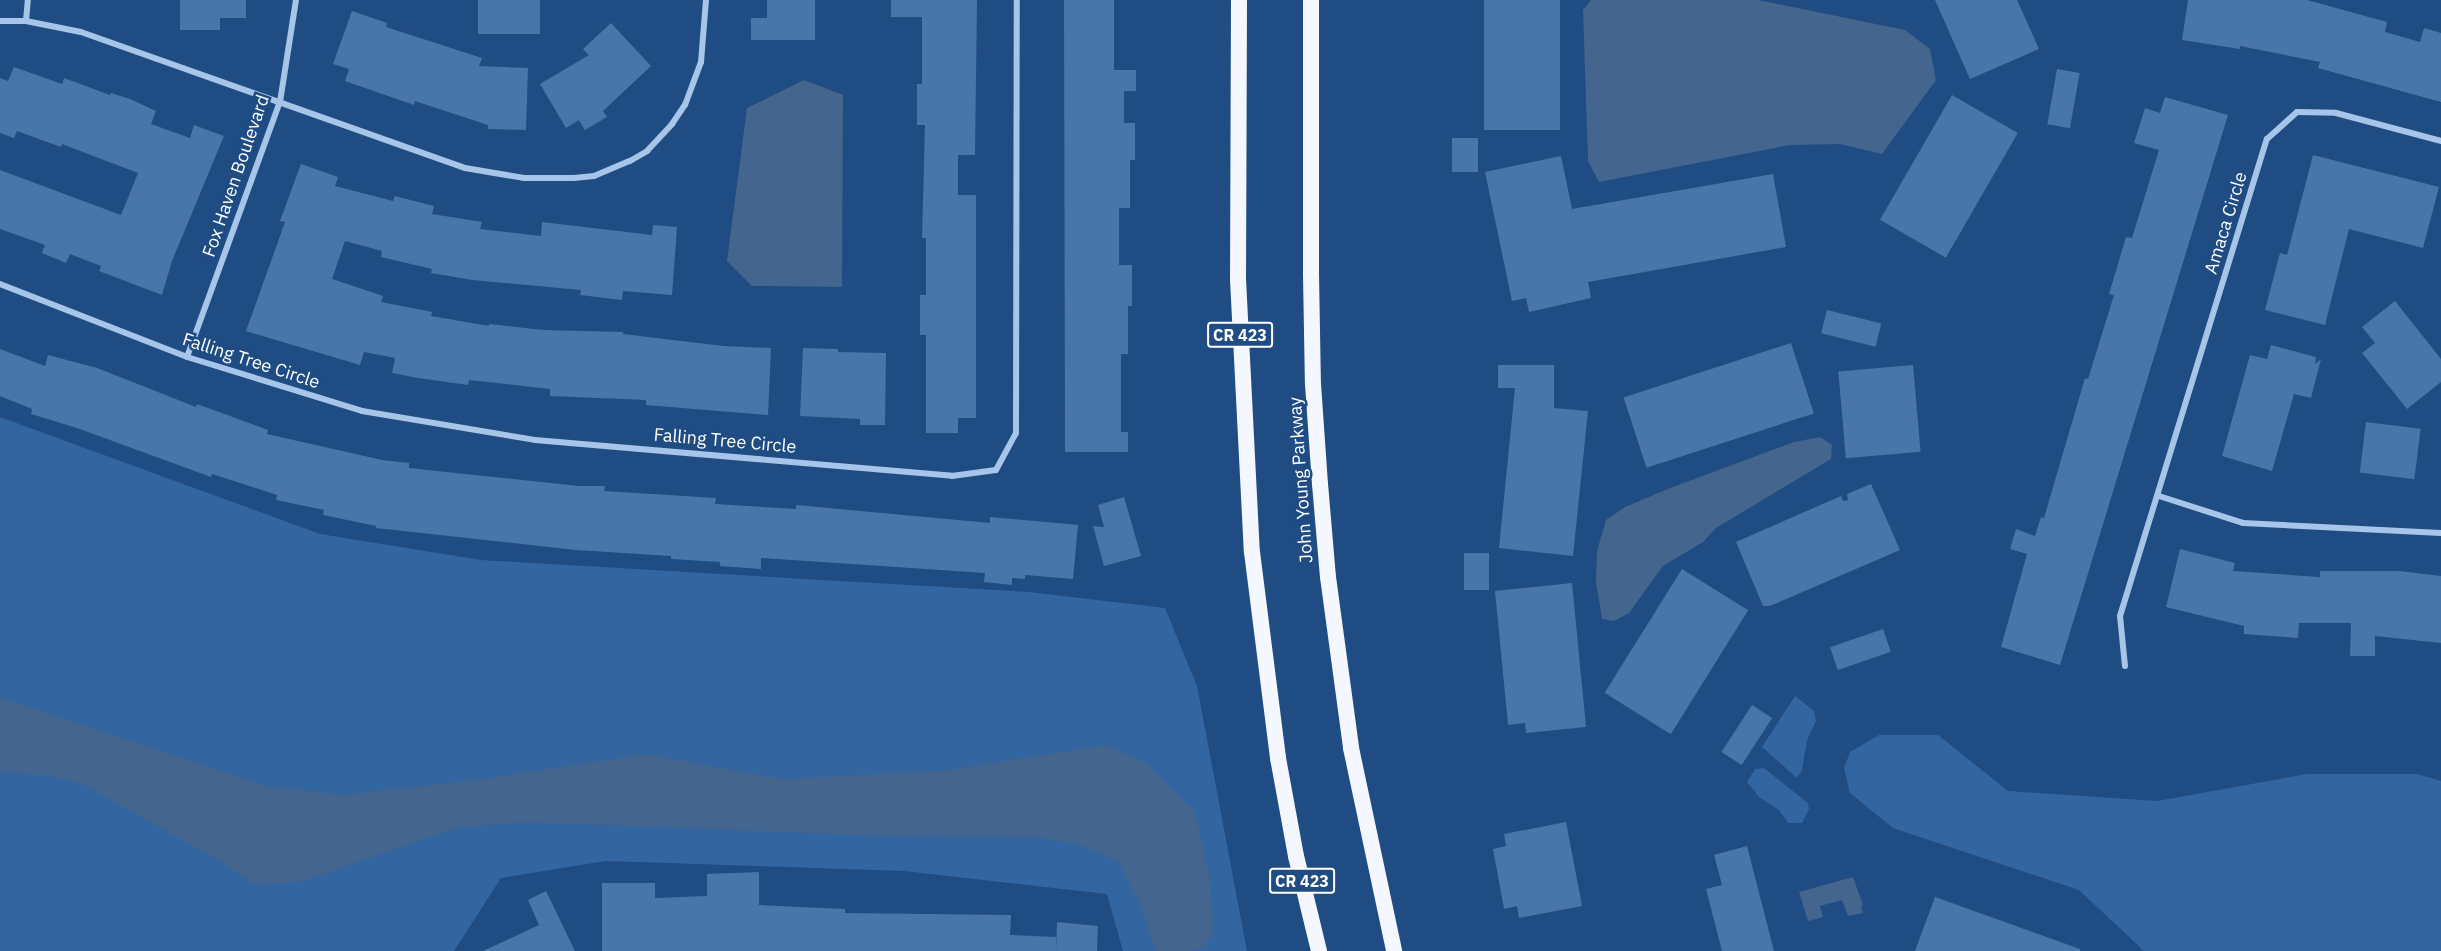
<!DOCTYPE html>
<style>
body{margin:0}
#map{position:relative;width:2441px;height:951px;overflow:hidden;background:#1f4c83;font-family:"IBM Plex Sans",sans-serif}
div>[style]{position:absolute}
.green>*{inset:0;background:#3365a1}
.water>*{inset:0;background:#44658d}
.building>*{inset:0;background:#4876ab;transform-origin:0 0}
.minor>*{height:6px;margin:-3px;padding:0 3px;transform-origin:3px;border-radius:3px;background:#a6c5e9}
.trunk>*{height:16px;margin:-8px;padding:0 8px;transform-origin:8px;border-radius:8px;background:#f4f8fe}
span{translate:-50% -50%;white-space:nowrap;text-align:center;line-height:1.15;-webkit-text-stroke:5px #1f4c83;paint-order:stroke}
.shield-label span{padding:2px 4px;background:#1f4c83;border:2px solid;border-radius:4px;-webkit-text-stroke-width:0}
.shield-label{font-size:16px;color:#fff;font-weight:700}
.street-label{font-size:18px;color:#fff}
</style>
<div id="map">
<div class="green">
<i style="clip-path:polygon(0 417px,320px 534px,481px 560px,1029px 592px,1165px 608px,1197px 686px,1247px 951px,1123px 951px,1107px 894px,904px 871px,606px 861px,501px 878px,454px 951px,0 951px)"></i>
<i style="clip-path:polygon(1795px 696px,1814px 711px,1816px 721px,1807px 740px,1802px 770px,1797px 778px,1762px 747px)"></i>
<i style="clip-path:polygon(1879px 735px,1938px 735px,2008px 791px,2157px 801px,2307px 774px,2417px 774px,2441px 781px,2441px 951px,2144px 951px,2079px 890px,1893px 828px,1850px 793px,1844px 768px,1850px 752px)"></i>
<i style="clip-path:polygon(1764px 768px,1808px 803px,1809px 809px,1802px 823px,1788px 823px,1779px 810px,1759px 797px,1747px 782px,1755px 769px)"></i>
</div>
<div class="water">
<i style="clip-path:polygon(1591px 0,1758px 0,1905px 30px,1930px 49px,1936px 80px,1882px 154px,1840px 144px,1790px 145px,1599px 182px,1588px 161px,1583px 10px)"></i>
<i style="clip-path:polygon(804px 80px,843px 95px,842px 287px,752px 286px,727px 261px,747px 108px)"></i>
<i style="clip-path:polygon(1820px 437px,1832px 445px,1831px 459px,1716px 528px,1703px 542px,1663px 566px,1629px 613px,1614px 621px,1602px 619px,1596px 582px,1597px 551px,1606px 520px,1625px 507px,1670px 488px,1794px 442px)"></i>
<i style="clip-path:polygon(0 698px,267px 786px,343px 795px,491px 778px,644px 754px,782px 779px,950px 770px,1105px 745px,1146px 763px,1195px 812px,1209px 875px,1214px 934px,1200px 949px,1193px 951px,1156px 951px,1141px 905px,1118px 862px,1081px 845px,1041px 838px,887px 836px,526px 822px,458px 828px,302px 881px,255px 885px,218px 860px,82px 784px,50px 776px,0 772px)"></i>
<i style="clip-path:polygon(1853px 877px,1863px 905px,1861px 906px,1863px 913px,1848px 916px,1842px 900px,1820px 906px,1823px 917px,1808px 921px,1799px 892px)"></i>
</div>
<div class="building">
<i style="clip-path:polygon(180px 0,246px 0,246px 18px,220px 18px,220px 30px,180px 30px)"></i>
<i style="left:478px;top:0;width:62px;height:34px"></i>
<i style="clip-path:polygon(767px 0,815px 0,815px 40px,751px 40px,751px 18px,767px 18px)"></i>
<i style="clip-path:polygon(891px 0,977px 0,975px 155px,958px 155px,958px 195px,976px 195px,976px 418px,958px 418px,958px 433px,926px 433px,926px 335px,920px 335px,920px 295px,926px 295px,926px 238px,922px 238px,925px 125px,917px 125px,917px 84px,922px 84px,922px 17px,891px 17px)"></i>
<i style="clip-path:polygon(1064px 0,1114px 0,1114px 70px,1136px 70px,1136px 91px,1124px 91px,1124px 123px,1135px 123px,1135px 160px,1130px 160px,1130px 208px,1119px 208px,1119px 265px,1132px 265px,1132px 306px,1128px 306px,1128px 354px,1121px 354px,1121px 432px,1128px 432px,1128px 452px,1065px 452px)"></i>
<i style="left:1484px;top:0;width:76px;height:130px"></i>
<i style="clip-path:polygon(1935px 0,2017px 0,2039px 49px,1970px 79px)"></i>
<i style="clip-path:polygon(2188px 0,2307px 0,2387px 22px,2385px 32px,2420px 42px,2424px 28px,2441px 33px,2441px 102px,2318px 68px,2320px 62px,2240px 46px,2240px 49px,2182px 40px)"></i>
<i style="clip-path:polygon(352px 11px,387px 23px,386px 27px,482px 58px,479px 66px,528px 68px,526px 130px,488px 129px,488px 125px,415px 101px,414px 105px,345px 81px,349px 69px,333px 64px)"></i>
<i style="clip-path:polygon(611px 23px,651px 66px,603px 111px,607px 117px,585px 130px,579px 120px,566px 128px,540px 84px,589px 55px,583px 49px)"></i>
<i style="clip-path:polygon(14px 67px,62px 84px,64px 78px,110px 95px,111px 93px,130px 99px,156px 111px,151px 124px,190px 138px,194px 125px,224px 136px,172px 261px,162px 295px,99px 271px,101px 266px,70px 254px,66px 263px,42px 253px,45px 245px,0 229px,0 170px,121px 215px,138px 173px,62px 144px,61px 147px,17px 131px,14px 138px,0 133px,0 78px,8px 81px)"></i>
<i style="left:2057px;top:69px;width:23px;height:56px;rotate:10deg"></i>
<i style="left:1952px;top:95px;width:76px;height:144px;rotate:30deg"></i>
<i style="clip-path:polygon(2165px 97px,2228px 115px,2060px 665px,2001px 647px,2027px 554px,2010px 549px,2016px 529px,2035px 536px,2041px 517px,2044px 518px,2085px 378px,2088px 379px,2114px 295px,2109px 294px,2126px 237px,2132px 238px,2159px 150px,2134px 143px,2145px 108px,2160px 113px)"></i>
<i style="left:1452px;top:138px;width:26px;height:34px"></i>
<i style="clip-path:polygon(2313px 155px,2439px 187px,2423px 248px,2349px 229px,2325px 325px,2265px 310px,2280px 253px,2287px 255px)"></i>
<i style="clip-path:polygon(1561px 156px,1572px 209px,1773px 174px,1786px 247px,1588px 282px,1591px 298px,1529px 312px,1526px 298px,1512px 301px,1485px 172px)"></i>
<i style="clip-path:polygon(301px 164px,338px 177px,335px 186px,393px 201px,395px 196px,434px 206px,432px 214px,482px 222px,480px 229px,541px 236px,542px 222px,652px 235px,653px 225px,677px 227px,672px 295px,623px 291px,622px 300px,580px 295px,581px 290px,472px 280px,431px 273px,432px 269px,381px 257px,382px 251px,345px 241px,332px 279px,383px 296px,381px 302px,432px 312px,431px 316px,489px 326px,489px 324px,543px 330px,623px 332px,623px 334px,723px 346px,771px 348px,768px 415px,646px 405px,646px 400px,550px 396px,550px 389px,469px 380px,468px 385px,418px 378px,392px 373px,395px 358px,364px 352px,360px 365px,246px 331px,285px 222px,280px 221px)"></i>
<i style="clip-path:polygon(2395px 301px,2441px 359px,2441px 382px,2407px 409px,2362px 353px,2375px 343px,2362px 327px)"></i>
<i style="left:1827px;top:310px;width:56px;height:24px;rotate:14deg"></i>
<i style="left:1791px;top:343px;width:74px;height:176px;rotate:72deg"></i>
<i style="clip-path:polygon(2271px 345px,2316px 357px,2315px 364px,2321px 359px,2311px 398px,2294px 394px,2272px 471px,2222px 456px,2250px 355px,2267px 359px)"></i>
<i style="clip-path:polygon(803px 348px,838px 349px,838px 352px,886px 353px,885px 425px,860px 425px,860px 419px,800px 416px)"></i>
<i style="clip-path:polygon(0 349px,45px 366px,48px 355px,97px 368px,196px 407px,197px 404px,268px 430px,267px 434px,382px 460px,409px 463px,409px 468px,579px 486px,605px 486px,604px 491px,716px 498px,715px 504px,796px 509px,796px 505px,990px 523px,990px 517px,1078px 525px,1073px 579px,1025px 575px,1025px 579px,1012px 578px,1012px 585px,984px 582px,985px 573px,761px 558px,761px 569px,720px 566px,720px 562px,671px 559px,671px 556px,576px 550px,376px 528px,376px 526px,323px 515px,324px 510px,276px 500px,277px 495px,212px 474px,211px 477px,77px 428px,31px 414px,32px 409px,0 396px)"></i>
<i style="clip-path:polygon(1498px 365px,1554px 365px,1554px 408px,1588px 411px,1573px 556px,1499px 548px,1515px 388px,1498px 388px)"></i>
<i style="left:1913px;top:365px;width:87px;height:75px;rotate:85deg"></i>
<i style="left:2366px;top:422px;width:55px;height:51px;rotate:7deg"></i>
<i style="clip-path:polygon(1871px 484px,1900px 550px,1770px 606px,1763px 606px,1736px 542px,1841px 496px,1843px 501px,1848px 500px,1847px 494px)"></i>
<i style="clip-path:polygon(1124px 497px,1141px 556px,1104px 566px,1093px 526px,1104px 527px,1098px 505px)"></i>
<i style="clip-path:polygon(2180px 549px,2235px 563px,2233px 571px,2320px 577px,2320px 571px,2399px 571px,2441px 576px,2441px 643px,2375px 636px,2375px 656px,2350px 656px,2351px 623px,2299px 623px,2298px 638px,2244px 634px,2244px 626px,2166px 607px)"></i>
<i style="left:1464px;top:553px;width:25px;height:37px"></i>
<i style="left:1682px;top:569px;width:78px;height:146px;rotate:32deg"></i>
<i style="clip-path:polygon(1572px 583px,1586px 727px,1526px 733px,1525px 723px,1508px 725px,1495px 591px)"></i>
<i style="left:1883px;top:629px;width:24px;height:56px;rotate:71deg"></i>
<i style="left:1752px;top:705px;width:24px;height:56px;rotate:33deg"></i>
<i style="clip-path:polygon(1566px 822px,1582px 906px,1519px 918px,1517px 906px,1504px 909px,1493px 849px,1506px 846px,1504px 834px)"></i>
<i style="clip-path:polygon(1747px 846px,1774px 951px,1722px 951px,1706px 889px,1722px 885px,1714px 855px)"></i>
<i style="clip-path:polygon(759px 872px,759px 905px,845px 909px,845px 913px,1011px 915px,1010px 935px,1056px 937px,1056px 951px,602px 951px,602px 883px,655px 883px,655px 898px,707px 896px,707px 874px)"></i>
<i style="clip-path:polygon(546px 891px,575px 951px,483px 951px,539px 925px,528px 900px)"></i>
<i style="clip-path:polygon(1935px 897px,2080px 949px,2080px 951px,1915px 951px)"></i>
<i style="clip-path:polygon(1057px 922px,1098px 926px,1097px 951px,1056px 951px)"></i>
</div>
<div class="minor">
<i style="left:0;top:21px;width:26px"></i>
<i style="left:26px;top:21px;width:56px;rotate:11.3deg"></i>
<i style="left:81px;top:32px;width:407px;rotate:19.5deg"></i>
<i style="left:465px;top:168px;width:60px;rotate:9.6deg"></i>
<i style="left:524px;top:178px;width:50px"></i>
<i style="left:574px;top:178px;width:20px;rotate:-6deg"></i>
<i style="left:594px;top:176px;width:39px;rotate:-23deg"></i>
<i style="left:630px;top:161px;width:20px;rotate:-30deg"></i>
<i style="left:647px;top:151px;width:37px;rotate:-47deg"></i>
<i style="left:672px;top:124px;width:23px;rotate:-56deg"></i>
<i style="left:685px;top:105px;width:46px;rotate:-69.6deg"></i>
<i style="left:701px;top:62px;width:62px;rotate:-85.4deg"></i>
<i style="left:26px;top:21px;width:21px;rotate:-85deg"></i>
<i style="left:0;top:284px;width:201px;rotate:21.3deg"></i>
<i style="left:187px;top:357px;width:183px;rotate:17.1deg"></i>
<i style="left:362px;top:411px;width:175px;rotate:9.5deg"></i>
<i style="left:535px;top:440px;width:419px;rotate:4.9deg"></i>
<i style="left:952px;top:476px;width:44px;rotate:-7.8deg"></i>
<i style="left:996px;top:470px;width:42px;rotate:-61.6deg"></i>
<i style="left:1016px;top:433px;width:433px;rotate:-89.9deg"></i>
<i style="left:187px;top:357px;width:271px;rotate:-70deg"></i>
<i style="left:280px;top:102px;width:103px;rotate:-81.1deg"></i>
<i style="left:2159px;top:496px;width:88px;rotate:17.8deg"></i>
<i style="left:2243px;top:523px;width:198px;rotate:2.9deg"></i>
<i style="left:2125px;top:666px;width:50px;rotate:-95.7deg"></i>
<i style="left:2120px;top:616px;width:499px;rotate:-72.9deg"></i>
<i style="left:2267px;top:139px;width:40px;rotate:-42deg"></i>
<i style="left:2297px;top:112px;width:39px;rotate:1deg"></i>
<i style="left:2336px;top:113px;width:109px;rotate:14.9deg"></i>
</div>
<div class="trunk">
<i style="left:1239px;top:0;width:279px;rotate:90.2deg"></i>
<i style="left:1238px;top:279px;width:273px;rotate:87.1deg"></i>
<i style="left:1252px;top:552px;width:208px;rotate:82.8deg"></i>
<i style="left:1278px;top:758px;width:100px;rotate:79.6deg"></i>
<i style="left:1296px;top:856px;width:98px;rotate:76.4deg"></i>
<i style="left:1311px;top:0;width:274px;rotate:90deg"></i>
<i style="left:1311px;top:274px;width:110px;rotate:89deg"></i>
<i style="left:1313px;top:384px;width:100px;rotate:86deg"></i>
<i style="left:1320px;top:484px;width:93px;rotate:85.1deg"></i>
<i style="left:1328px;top:577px;width:173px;rotate:82.3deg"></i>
<i style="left:1351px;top:748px;width:208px;rotate:78deg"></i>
</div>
<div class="shield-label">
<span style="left:1240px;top:335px">CR 423</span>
<span style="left:1302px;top:881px">CR 423</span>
</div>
<div class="street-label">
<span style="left:236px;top:176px;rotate:-71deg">Fox Haven Boulevard</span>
<span style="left:2226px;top:223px;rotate:-73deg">Amaca Circle</span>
<span style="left:251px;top:361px;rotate:18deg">Falling Tree Circle</span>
<span style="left:725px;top:441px;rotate:5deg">Falling Tree Circle</span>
<span style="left:1301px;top:480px;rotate:-94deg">John Young Parkway</span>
</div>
</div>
